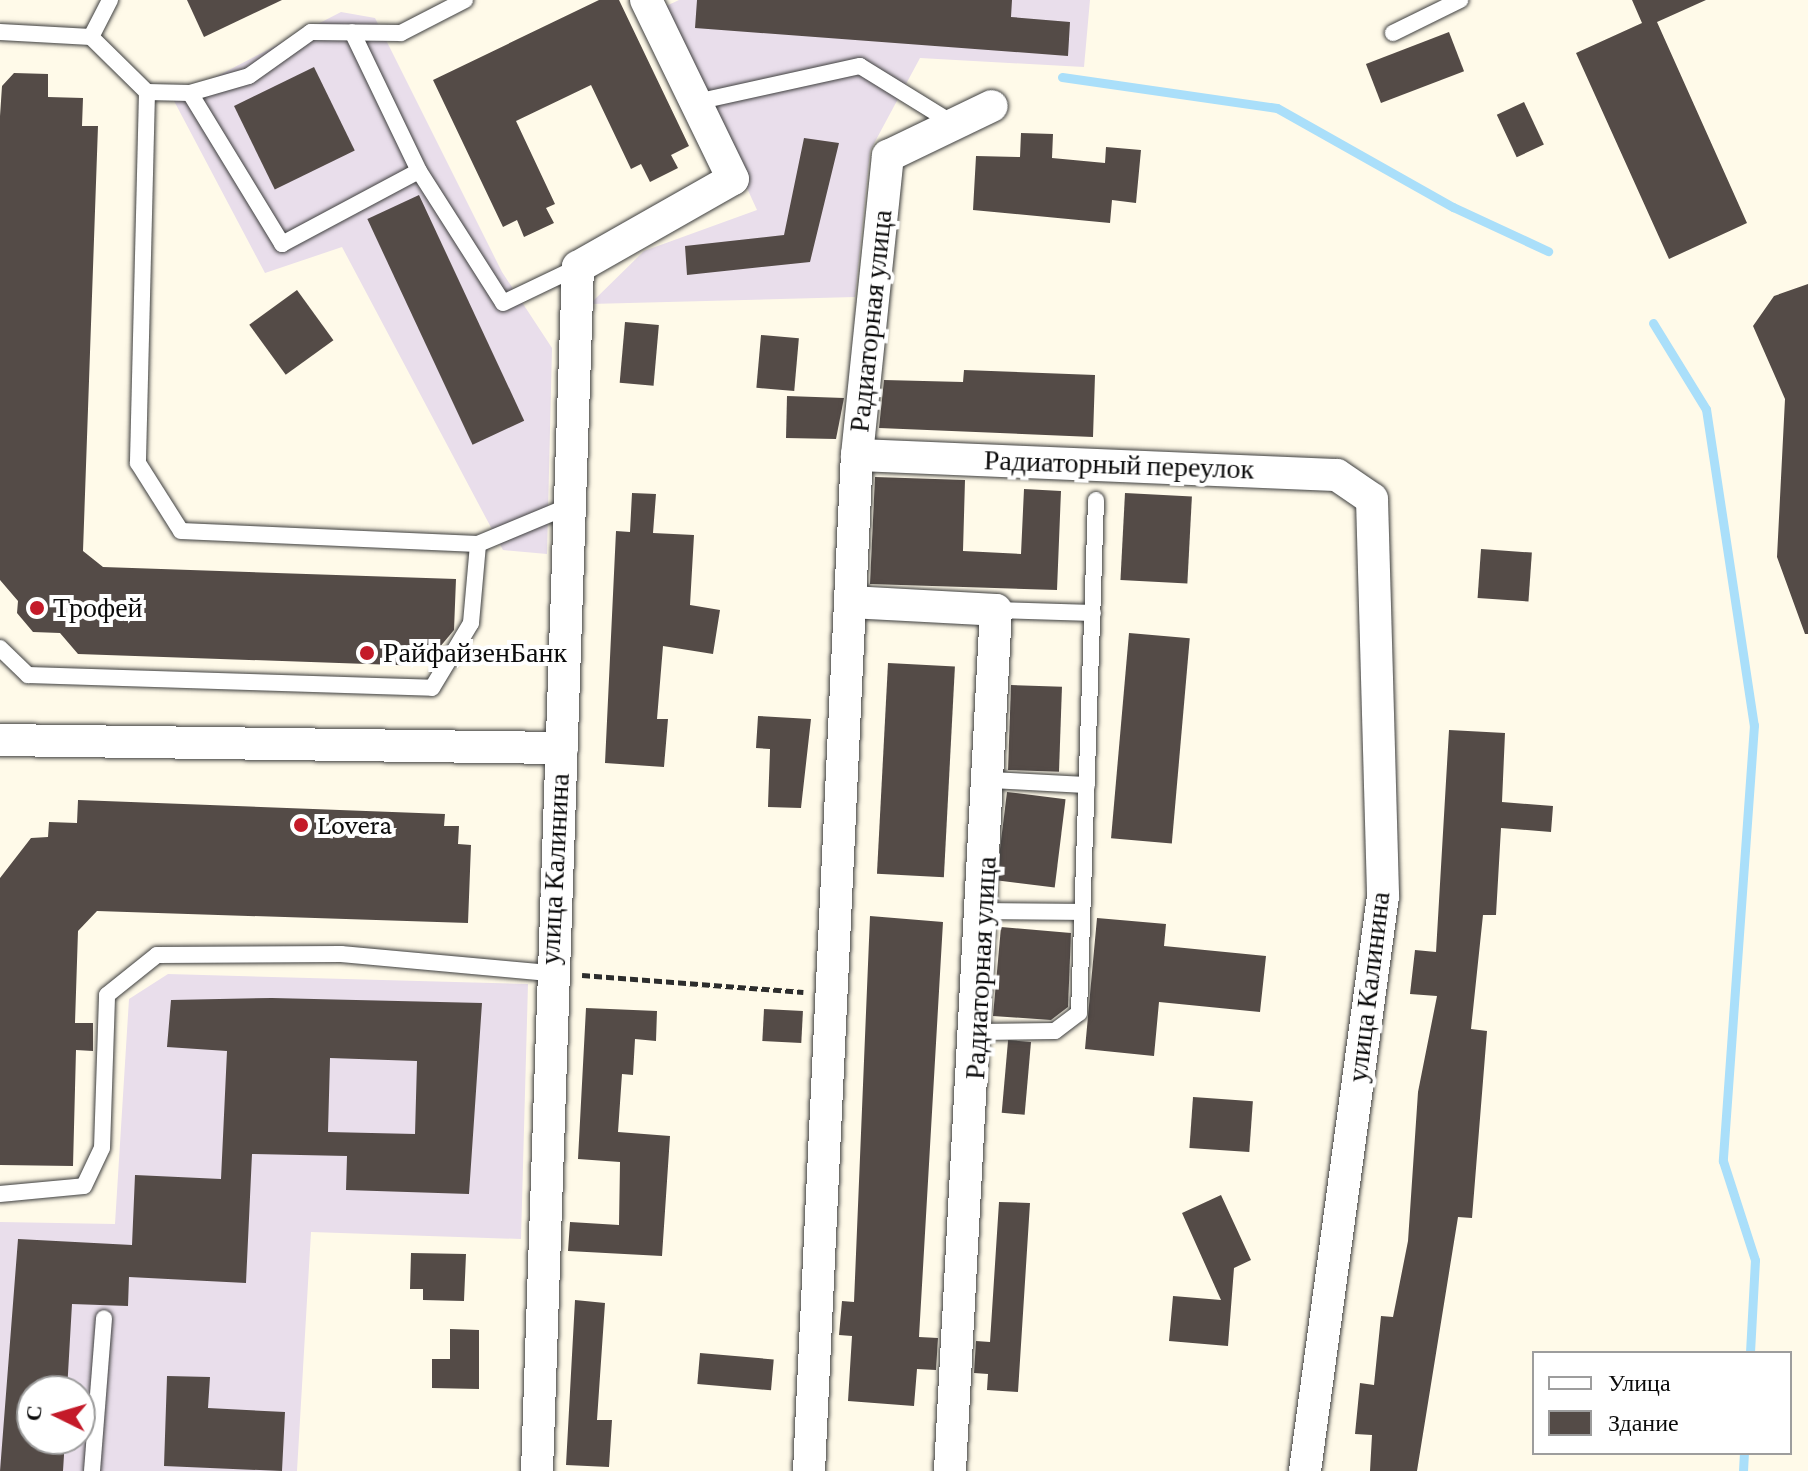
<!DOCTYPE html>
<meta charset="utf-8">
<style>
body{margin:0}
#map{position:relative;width:1808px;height:1471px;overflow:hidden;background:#fffae9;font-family:"Crimson Pro",serif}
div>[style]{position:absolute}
.industrial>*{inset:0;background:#e9deeb}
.stream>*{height:9px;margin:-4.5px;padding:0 4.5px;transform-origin:4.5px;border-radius:4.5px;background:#aadffa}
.building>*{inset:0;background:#544b47;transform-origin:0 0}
.path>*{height:5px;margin-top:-2.5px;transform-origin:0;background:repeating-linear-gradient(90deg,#2d2d2d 0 8px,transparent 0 12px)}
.roads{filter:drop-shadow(0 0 2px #3e3e3e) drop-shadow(0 0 2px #3e3e3e)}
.lane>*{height:16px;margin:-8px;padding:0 8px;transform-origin:8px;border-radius:8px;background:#fff}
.street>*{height:32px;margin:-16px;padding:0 16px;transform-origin:16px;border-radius:16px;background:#fff}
.dots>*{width:22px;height:22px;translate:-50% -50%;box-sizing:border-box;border:4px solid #fff;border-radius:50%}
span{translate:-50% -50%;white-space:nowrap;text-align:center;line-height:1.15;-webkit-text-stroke:8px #fff;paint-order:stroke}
.street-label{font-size:28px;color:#0b0b0b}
.poi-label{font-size:28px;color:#0b0b0b}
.left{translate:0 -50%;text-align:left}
.legend{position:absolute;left:1532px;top:1351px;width:260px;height:104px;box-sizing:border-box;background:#fff;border:2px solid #9d9d9d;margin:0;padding:10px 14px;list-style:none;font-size:24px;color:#0b0b0b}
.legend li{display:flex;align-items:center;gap:16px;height:40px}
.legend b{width:40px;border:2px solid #9d9d9d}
.north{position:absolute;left:16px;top:1375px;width:80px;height:80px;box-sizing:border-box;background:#fff;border:2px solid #9d9d9d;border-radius:50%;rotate:275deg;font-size:22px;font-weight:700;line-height:32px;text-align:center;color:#0b0b0b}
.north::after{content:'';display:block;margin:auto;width:28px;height:36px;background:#c41a29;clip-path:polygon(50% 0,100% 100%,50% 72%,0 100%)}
</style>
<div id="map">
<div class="industrial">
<i style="clip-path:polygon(679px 0,1090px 0,1084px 67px,920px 58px,870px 151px,855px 297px,590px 304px,644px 251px,757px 210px,664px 7px)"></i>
<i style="clip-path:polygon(341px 12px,375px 18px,502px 272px,552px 348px,547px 554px,503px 550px,342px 247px,265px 273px,173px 99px)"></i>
<i style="clip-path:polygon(evenodd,168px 974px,528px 984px,521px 1239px,311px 1232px,297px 1471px,0 1471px,0 1222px,115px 1224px,129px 999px,168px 974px,32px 1391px,80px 1391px,80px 1439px,32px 1439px,32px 1391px)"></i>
</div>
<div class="stream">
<i style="left:1062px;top:77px;width:217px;rotate:8.2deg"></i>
<i style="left:1277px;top:108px;width:202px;rotate:29.4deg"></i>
<i style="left:1453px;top:207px;width:105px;rotate:24.9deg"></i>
<i style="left:1653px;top:323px;width:101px;rotate:58.4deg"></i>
<i style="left:1706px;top:409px;width:320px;rotate:81.4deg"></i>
<i style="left:1754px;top:725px;width:437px;rotate:94.1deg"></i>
<i style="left:1723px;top:1161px;width:104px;rotate:72.1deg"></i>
<i style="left:1755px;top:1260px;width:93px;rotate:93.1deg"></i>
<i style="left:1743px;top:1471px;width:18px;rotate:-87deg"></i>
</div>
<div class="building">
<i style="clip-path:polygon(187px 0,282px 0,204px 37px)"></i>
<i style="clip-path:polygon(599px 0,619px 0,689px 146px,671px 155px,678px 168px,650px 182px,641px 164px,631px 169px,591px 85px,516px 121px,555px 204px,546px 208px,554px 223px,524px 237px,517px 220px,503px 227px,433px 80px)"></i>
<i style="clip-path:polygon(697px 0,1012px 0,1011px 17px,1070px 22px,1068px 56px,695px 28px)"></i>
<i style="clip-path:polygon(1632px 0,1706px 0,1657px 22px,1747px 223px,1669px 259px,1576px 53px,1642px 23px)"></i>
<i style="left:1449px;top:32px;width:42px;height:89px;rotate:69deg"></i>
<i style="left:314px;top:67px;width:93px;height:89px;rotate:64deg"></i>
<i style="clip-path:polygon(14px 73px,48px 74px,48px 97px,83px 98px,82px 126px,98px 126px,83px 551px,103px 567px,456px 579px,454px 630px,424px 666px,78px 654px,60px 633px,33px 632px,17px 613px,18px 601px,0 580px,0 116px,2px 86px)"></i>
<i style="left:1524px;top:102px;width:47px;height:30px;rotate:65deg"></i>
<i style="clip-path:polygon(1021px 133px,1053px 134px,1052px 158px,1105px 163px,1106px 147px,1141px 150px,1136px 203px,1112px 200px,1110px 223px,973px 210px,976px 156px,1020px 157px)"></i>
<i style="clip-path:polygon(804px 138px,839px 143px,810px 262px,687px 275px,685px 246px,784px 235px)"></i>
<i style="left:419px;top:195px;width:249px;height:57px;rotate:65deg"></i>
<i style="clip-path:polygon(1808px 284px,1808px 634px,1805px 634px,1777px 557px,1785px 399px,1753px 326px,1774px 296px)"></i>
<i style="left:297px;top:290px;width:62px;height:59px;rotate:54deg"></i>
<i style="left:625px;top:322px;width:34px;height:61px;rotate:5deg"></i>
<i style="left:761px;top:335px;width:38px;height:53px;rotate:5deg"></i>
<i style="clip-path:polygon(964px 370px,1095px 375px,1093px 437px,879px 428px,884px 380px,963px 382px)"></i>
<i style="clip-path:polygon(787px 396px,844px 398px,836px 439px,786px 438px)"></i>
<i style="clip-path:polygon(875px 477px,965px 480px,963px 551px,1021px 554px,1024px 489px,1061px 491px,1057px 590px,870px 584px)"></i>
<i style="clip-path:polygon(632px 493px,656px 494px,653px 533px,694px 535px,690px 605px,720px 610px,713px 654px,663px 646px,657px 719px,668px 719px,664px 767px,605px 763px,616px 531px,630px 532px)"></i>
<i style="left:1125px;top:493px;width:67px;height:87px;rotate:3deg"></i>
<i style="left:1481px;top:549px;width:51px;height:49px;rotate:4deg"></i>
<i style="left:1129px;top:633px;width:61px;height:206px;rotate:5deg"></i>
<i style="left:888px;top:663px;width:67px;height:211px;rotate:3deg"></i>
<i style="left:1011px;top:685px;width:51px;height:85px;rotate:2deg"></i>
<i style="clip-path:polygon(758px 716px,811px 719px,801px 808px,768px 807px,770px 749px,756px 748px)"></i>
<i style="clip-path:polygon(1449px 730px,1505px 733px,1502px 802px,1553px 806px,1551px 832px,1501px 828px,1496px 915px,1483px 915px,1471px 1029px,1487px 1031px,1472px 1218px,1458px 1217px,1417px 1471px,1370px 1471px,1372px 1435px,1355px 1434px,1360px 1383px,1374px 1385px,1381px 1316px,1393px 1317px,1408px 1241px,1418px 1092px,1437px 996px,1410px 994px,1415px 950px,1436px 952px)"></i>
<i style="left:1007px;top:792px;width:59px;height:89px;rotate:7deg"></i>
<i style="clip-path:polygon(78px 800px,445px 814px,444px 826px,459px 826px,458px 844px,471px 845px,468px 923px,97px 911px,78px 931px,75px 1023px,93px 1023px,93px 1051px,76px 1050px,73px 1166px,0 1165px,0 878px,31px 838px,48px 837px,49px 822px,77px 823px)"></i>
<i style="clip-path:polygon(870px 916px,943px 922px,919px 1337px,938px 1338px,936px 1370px,917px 1369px,914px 1406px,848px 1401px,852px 1336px,839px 1335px,842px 1301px,854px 1302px)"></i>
<i style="clip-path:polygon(1097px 918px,1166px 924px,1164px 946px,1266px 956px,1260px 1012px,1159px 1002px,1154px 1056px,1085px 1049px)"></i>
<i style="clip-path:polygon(1001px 927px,1071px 933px,1068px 1007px,1051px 1020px,993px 1016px)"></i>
<i style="clip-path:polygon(evenodd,272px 998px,482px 1003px,469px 1194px,346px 1190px,347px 1156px,252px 1154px,246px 1283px,129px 1277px,128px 1306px,72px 1304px,67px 1391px,32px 1391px,32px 1439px,65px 1439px,63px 1471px,0 1471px,18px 1239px,132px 1245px,135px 1175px,221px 1179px,227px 1051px,167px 1047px,171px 1000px,272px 998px,330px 1058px,417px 1061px,415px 1134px,328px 1132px,330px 1058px)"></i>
<i style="clip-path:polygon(586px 1008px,657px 1011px,656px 1041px,635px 1039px,633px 1075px,622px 1074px,618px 1132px,670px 1136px,662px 1256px,568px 1251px,570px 1222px,619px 1225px,620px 1162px,578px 1159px)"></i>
<i style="left:764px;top:1009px;width:39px;height:32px;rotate:3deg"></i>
<i style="left:1031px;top:1042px;width:73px;height:23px;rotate:95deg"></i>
<i style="left:1193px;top:1097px;width:60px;height:51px;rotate:4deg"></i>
<i style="clip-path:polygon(1221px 1195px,1251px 1260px,1234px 1268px,1228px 1346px,1169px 1341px,1173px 1296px,1221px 1300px,1182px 1213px)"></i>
<i style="clip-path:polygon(999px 1202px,1030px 1203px,1018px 1392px,987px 1390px,988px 1374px,974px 1373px,976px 1341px,990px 1342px)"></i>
<i style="clip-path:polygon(411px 1253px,466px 1254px,464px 1301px,423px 1300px,423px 1289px,410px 1289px)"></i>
<i style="clip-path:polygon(575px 1300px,605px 1303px,597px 1420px,612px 1420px,609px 1467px,566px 1465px)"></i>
<i style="clip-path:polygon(450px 1329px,479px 1330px,479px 1389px,432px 1388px,432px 1359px,450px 1359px)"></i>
<i style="left:700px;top:1353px;width:74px;height:31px;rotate:5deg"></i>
<i style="clip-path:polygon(167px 1376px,210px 1377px,208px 1408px,285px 1412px,282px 1471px,164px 1466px)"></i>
</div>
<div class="path">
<i style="left:582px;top:975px;width:222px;rotate:4.4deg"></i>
</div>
<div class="roads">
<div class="lane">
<i style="left:0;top:32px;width:91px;rotate:3.1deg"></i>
<i style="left:91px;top:37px;width:42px;rotate:-62.8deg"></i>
<i style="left:1393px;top:33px;width:75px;rotate:-26.2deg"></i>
<i style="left:91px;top:37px;width:78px;rotate:44.5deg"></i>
<i style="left:147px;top:92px;width:371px;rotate:91.4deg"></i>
<i style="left:138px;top:463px;width:80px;rotate:57.7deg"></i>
<i style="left:181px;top:531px;width:297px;rotate:2.5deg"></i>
<i style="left:478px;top:544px;width:99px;rotate:-22.7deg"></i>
<i style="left:147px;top:92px;width:43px;rotate:1.3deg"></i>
<i style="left:190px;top:93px;width:61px;rotate:-16.1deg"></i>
<i style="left:249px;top:76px;width:76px;rotate:-35.4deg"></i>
<i style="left:311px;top:32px;width:90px;rotate:0.6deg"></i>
<i style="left:401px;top:33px;width:72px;rotate:-27.3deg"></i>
<i style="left:190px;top:93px;width:177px;rotate:58.6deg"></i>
<i style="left:282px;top:244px;width:155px;rotate:-28.1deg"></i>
<i style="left:419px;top:171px;width:154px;rotate:-115.7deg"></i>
<i style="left:696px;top:102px;width:168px;rotate:-12.4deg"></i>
<i style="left:860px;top:66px;width:110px;rotate:31.7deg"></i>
<i style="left:419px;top:171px;width:156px;rotate:57.5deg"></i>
<i style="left:503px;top:303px;width:83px;rotate:-25.6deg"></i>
<i style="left:996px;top:610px;width:97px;rotate:1.8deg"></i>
<i style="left:0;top:648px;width:39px;rotate:44deg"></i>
<i style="left:28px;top:675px;width:404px;rotate:1.8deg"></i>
<i style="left:432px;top:688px;width:76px;rotate:-59deg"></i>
<i style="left:471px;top:623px;width:79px;rotate:-84.9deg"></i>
<i style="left:990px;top:780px;width:97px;rotate:3deg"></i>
<i style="left:984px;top:911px;width:98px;rotate:0.6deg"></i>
<i style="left:979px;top:1032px;width:76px;rotate:-0.8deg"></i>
<i style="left:1055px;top:1031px;width:30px;rotate:-37deg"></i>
<i style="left:1079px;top:1013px;width:513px;rotate:-88.1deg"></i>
<i style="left:0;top:1194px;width:84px;rotate:-5.4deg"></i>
<i style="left:84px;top:1186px;width:42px;rotate:-64.7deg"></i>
<i style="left:102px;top:1148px;width:153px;rotate:-88.1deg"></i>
<i style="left:107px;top:995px;width:64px;rotate:-38.7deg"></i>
<i style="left:157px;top:955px;width:184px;rotate:-0.3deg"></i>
<i style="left:341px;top:954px;width:209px;rotate:5.2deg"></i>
<i style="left:92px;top:1471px;width:153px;rotate:-85.5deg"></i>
</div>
<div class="street">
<i style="left:857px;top:455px;width:480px;rotate:2.4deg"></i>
<i style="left:1337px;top:475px;width:42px;rotate:34.4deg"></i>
<i style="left:1372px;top:499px;width:397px;rotate:88.4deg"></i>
<i style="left:1383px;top:896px;width:580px;rotate:97.73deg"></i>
<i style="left:850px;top:602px;width:146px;rotate:3.1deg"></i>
<i style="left:996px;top:610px;width:862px;rotate:93.06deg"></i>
<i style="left:0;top:740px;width:562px;rotate:0.82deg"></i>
<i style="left:537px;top:1471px;width:1205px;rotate:-88.05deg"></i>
<i style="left:578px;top:267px;width:178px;rotate:-29.6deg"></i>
<i style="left:733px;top:179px;width:199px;rotate:-115.9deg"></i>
<i style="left:809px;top:1471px;width:1017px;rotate:-87.3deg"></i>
<i style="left:857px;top:455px;width:301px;rotate:-84.1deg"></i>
<i style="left:888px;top:156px;width:115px;rotate:-25.7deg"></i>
</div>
</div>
<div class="dots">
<i style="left:37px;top:608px;background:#c41a29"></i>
<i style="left:367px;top:653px;background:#c41a29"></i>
<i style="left:301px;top:825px;background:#c41a29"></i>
</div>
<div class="street-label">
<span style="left:871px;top:321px;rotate:-84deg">Радиаторная улица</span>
<span style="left:1119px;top:465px;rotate:2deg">Радиаторный переулок</span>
<span style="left:555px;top:869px;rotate:-87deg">улица Калинина</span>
<span style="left:981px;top:968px;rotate:-87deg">Радиаторная улица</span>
<span style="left:1369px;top:987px;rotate:-83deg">улица Калинина</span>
</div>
<div class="poi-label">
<span class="left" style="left:53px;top:608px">Трофей</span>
<span class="left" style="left:383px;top:653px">РайфайзенБанк</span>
<span class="left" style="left:317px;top:825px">Lovera</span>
</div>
<ul class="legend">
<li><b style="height:10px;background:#fff"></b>Улица</li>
<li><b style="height:22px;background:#544b47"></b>Здание</li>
</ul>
<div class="north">С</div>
</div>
